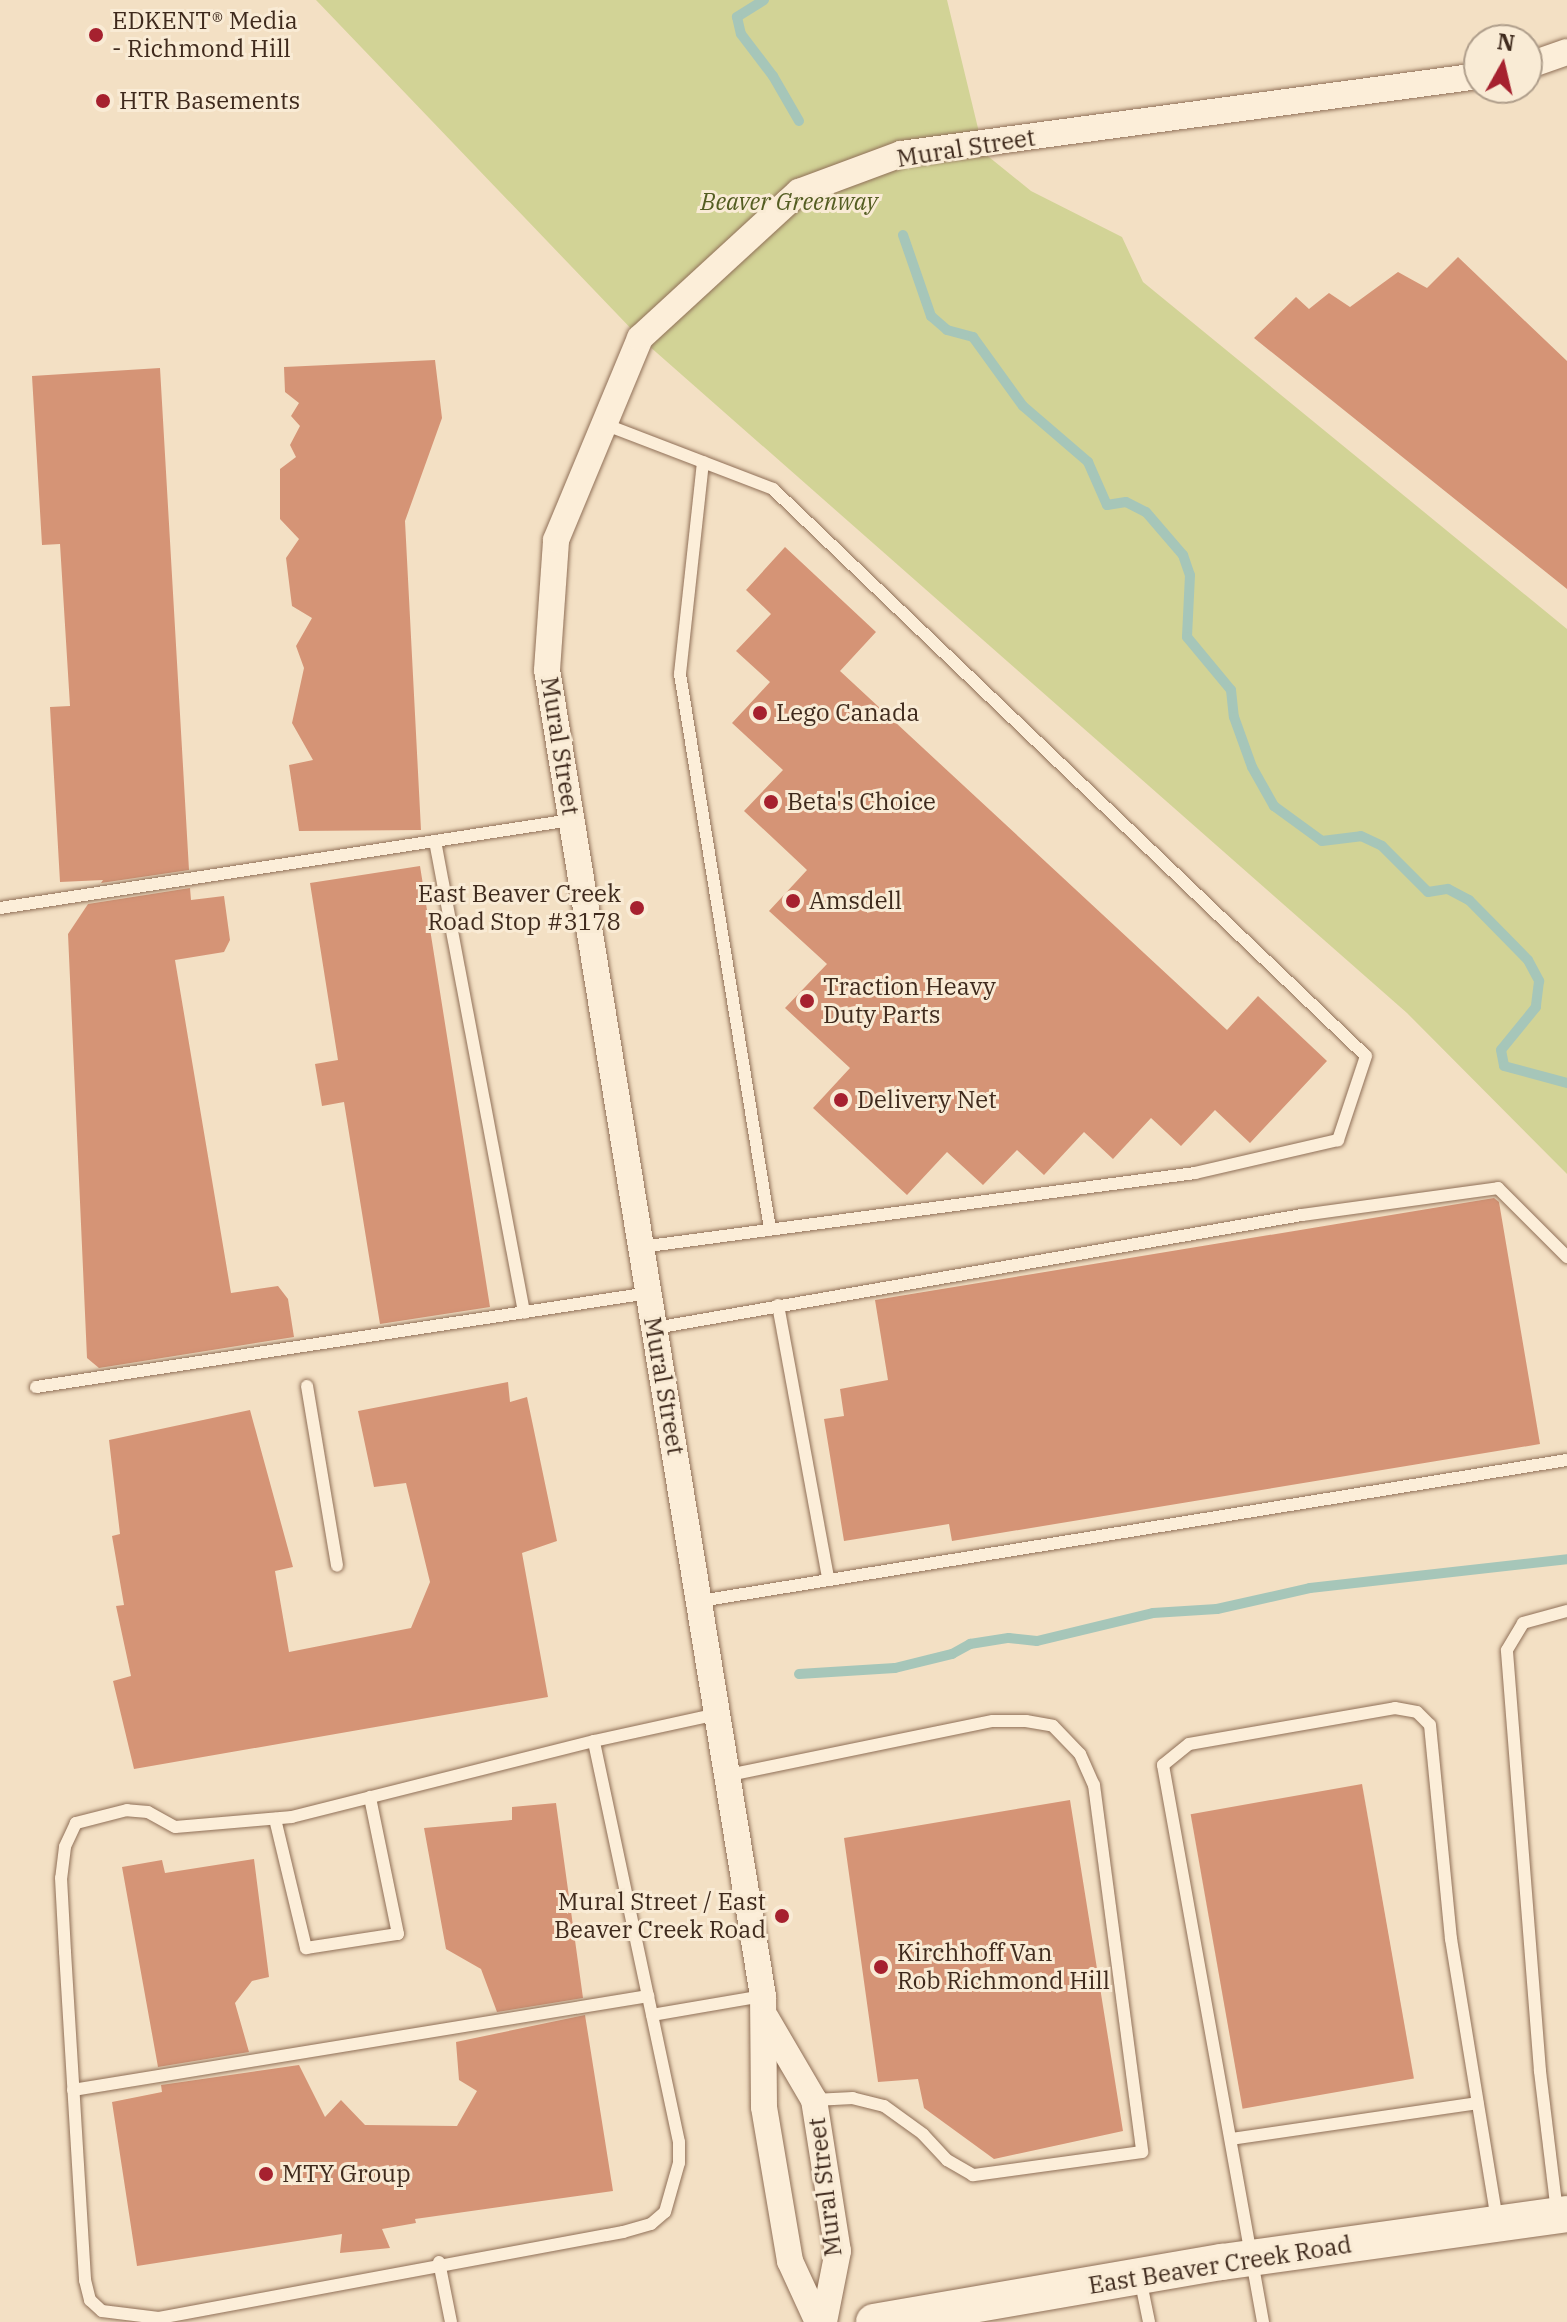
<!DOCTYPE html>
<meta charset="utf-8">
<style>
body{margin:0}
#map{position:relative;width:1567px;height:2322px;overflow:hidden;background:#f3e0c4;font-family:"IBM Plex Serif",serif}
div>[style]{position:absolute}
.green>*{inset:0;background:#d2d396}
.stream>*{height:10px;margin:-5px;padding:0 5px;transform-origin:5px;border-radius:5px;background:#a6c6b9}
.building>*{inset:0;background:#d59476;transform-origin:0 0}
.roads{filter:drop-shadow(0 0 2px #907058) drop-shadow(0 0 2px #907058)}
.lane>*{height:12px;margin:-6px;padding:0 6px;transform-origin:6px;border-radius:6px;background:#fceed9}
.street>*{height:26px;margin:-13px;padding:0 13px;transform-origin:13px;border-radius:13px;background:#fceed9}
.secondary>*{height:36px;margin:-18px;padding:0 18px;transform-origin:18px;border-radius:18px;background:#fceed9}
.dots>*{width:22px;height:22px;translate:-50% -50%;box-sizing:border-box;border:4px solid #f9ebd5;border-radius:50%}
span{translate:-50% -50%;white-space:nowrap;text-align:center;line-height:1.15;-webkit-text-stroke:6px #f9ebd5;paint-order:stroke}
.poi-label{font-size:24px;color:#3f2a1d}
.left{translate:0 -50%;text-align:left}
.right{translate:-100% -50%;text-align:right}
.street-label{font-size:24px;color:#3f2a1d}
.park-label{font-size:24px;color:#545d22;font-style:italic}
.north{position:absolute;left:1463px;top:24px;width:80px;height:80px;box-sizing:border-box;background:#f9ebd5;border:2px solid #af9e8b;border-radius:50%;rotate:8deg;font-size:22px;font-weight:700;line-height:32px;text-align:center;color:#3f2a1d}
.north::after{content:'';display:block;margin:auto;width:28px;height:36px;background:#a6212f;clip-path:polygon(50% 0,100% 100%,50% 72%,0 100%)}
</style>
<div id="map">
<div class="green">
<i style="clip-path:polygon(316px 0,947px 0,984px 153px,1031px 191px,1122px 237px,1143px 282px,1567px 629px,1567px 1174px,1407px 1013px,640px 338px)"></i>
</div>
<div class="stream">
<i style="left:764px;top:0;width:32px;rotate:148deg"></i>
<i style="left:737px;top:17px;width:17px;rotate:77deg"></i>
<i style="left:741px;top:34px;width:53px;rotate:52.7deg"></i>
<i style="left:773px;top:76px;width:52px;rotate:60deg"></i>
<i style="left:903px;top:235px;width:86px;rotate:70.9deg"></i>
<i style="left:931px;top:316px;width:21px;rotate:41deg"></i>
<i style="left:947px;top:330px;width:27px;rotate:15deg"></i>
<i style="left:973px;top:337px;width:85px;rotate:54.1deg"></i>
<i style="left:1023px;top:406px;width:86px;rotate:40.7deg"></i>
<i style="left:1088px;top:462px;width:47px;rotate:66.2deg"></i>
<i style="left:1107px;top:505px;width:19px;rotate:-9deg"></i>
<i style="left:1126px;top:502px;width:22px;rotate:27deg"></i>
<i style="left:1146px;top:512px;width:57px;rotate:49.3deg"></i>
<i style="left:1183px;top:555px;width:21px;rotate:71deg"></i>
<i style="left:1190px;top:575px;width:62px;rotate:92.8deg"></i>
<i style="left:1187px;top:637px;width:69px;rotate:50.3deg"></i>
<i style="left:1231px;top:690px;width:27px;rotate:84deg"></i>
<i style="left:1234px;top:717px;width:53px;rotate:70.2deg"></i>
<i style="left:1252px;top:767px;width:45px;rotate:60.6deg"></i>
<i style="left:1274px;top:806px;width:59px;rotate:36.1deg"></i>
<i style="left:1322px;top:841px;width:39px;rotate:-7deg"></i>
<i style="left:1361px;top:836px;width:23px;rotate:25deg"></i>
<i style="left:1382px;top:846px;width:65px;rotate:45deg"></i>
<i style="left:1428px;top:892px;width:20px;rotate:-9deg"></i>
<i style="left:1448px;top:889px;width:24px;rotate:28deg"></i>
<i style="left:1469px;top:900px;width:84px;rotate:45.5deg"></i>
<i style="left:1528px;top:960px;width:24px;rotate:62deg"></i>
<i style="left:1539px;top:981px;width:26px;rotate:97deg"></i>
<i style="left:1536px;top:1007px;width:55px;rotate:129.1deg"></i>
<i style="left:1501px;top:1050px;width:16px;rotate:79deg"></i>
<i style="left:1504px;top:1066px;width:65px;rotate:15.1deg"></i>
<i style="left:799px;top:1674px;width:96px;rotate:-3.6deg"></i>
<i style="left:895px;top:1668px;width:59px;rotate:-13.8deg"></i>
<i style="left:952px;top:1654px;width:21px;rotate:-29deg"></i>
<i style="left:970px;top:1644px;width:39px;rotate:-9deg"></i>
<i style="left:1009px;top:1638px;width:28px;rotate:6deg"></i>
<i style="left:1037px;top:1641px;width:119px;rotate:-13.6deg"></i>
<i style="left:1153px;top:1613px;width:64px;rotate:-3.6deg"></i>
<i style="left:1217px;top:1609px;width:95px;rotate:-12.7deg"></i>
<i style="left:1310px;top:1588px;width:259px;rotate:-6.4deg"></i>
</div>
<div class="building">
<i style="clip-path:polygon(1458px 257px,1567px 361px,1567px 589px,1254px 338px,1296px 297px,1309px 309px,1329px 293px,1350px 307px,1398px 272px,1427px 288px)"></i>
<i style="clip-path:polygon(435px 360px,442px 418px,405px 521px,421px 830px,299px 831px,289px 765px,313px 760px,292px 723px,304px 668px,296px 646px,312px 618px,292px 606px,286px 558px,299px 539px,280px 519px,280px 469px,296px 457px,290px 445px,300px 426px,291px 416px,299px 403px,285px 392px,284px 367px)"></i>
<i style="clip-path:polygon(160px 368px,189px 870px,101px 883px,103px 880px,60px 882px,50px 707px,70px 706px,60px 544px,42px 545px,32px 376px)"></i>
<i style="clip-path:polygon(785px 547px,876px 632px,840px 671px,1227px 1030px,1258px 996px,1327px 1061px,1250px 1143px,1215px 1110px,1181px 1146px,1151px 1118px,1113px 1159px,1084px 1132px,1044px 1175px,1017px 1150px,983px 1185px,947px 1152px,907px 1195px,813px 1108px,850px 1068px,785px 1008px,827px 964px,769px 911px,807px 870px,744px 811px,783px 770px,732px 723px,770px 682px,736px 651px,771px 614px,746px 590px)"></i>
<i style="clip-path:polygon(420px 866px,490px 1307px,380px 1324px,344px 1102px,322px 1106px,315px 1064px,338px 1060px,310px 883px)"></i>
<i style="clip-path:polygon(190px 888px,191px 900px,224px 896px,230px 940px,224px 952px,175px 960px,231px 1293px,278px 1286px,288px 1299px,294px 1337px,99px 1368px,87px 1358px,68px 934px,88px 904px)"></i>
<i style="clip-path:polygon(1494px 1198px,1499px 1202px,1540px 1444px,952px 1541px,949px 1524px,844px 1541px,824px 1419px,844px 1416px,840px 1389px,888px 1380px,875px 1300px)"></i>
<i style="clip-path:polygon(508px 1382px,510px 1402px,527px 1397px,557px 1541px,522px 1553px,548px 1697px,134px 1769px,113px 1681px,131px 1676px,116px 1606px,124px 1605px,112px 1536px,120px 1534px,109px 1440px,250px 1410px,293px 1567px,275px 1571px,289px 1652px,411px 1628px,430px 1582px,406px 1483px,374px 1487px,358px 1411px)"></i>
<i style="left:1362px;top:1784px;width:299px;height:174px;rotate:80deg"></i>
<i style="clip-path:polygon(1070px 1800px,1123px 2131px,994px 2159px,924px 2108px,918px 2079px,878px 2082px,844px 1838px)"></i>
<i style="clip-path:polygon(556px 1803px,583px 1998px,497px 2012px,481px 1969px,446px 1949px,424px 1828px,512px 1820px,512px 1807px)"></i>
<i style="clip-path:polygon(254px 1859px,269px 1977px,252px 1981px,235px 2003px,249px 2052px,158px 2067px,122px 1867px,162px 1860px,165px 1873px)"></i>
<i style="clip-path:polygon(585px 2015px,613px 2191px,415px 2219px,416px 2223px,382px 2229px,390px 2248px,340px 2253px,342px 2234px,137px 2266px,112px 2102px,162px 2092px,161px 2085px,299px 2065px,325px 2117px,341px 2100px,365px 2125px,457px 2126px,477px 2091px,459px 2080px,456px 2042px)"></i>
</div>
<div class="roads">
<div class="lane">
<i style="left:604px;top:424px;width:181px;rotate:21deg"></i>
<i style="left:773px;top:489px;width:820px;rotate:43.72deg"></i>
<i style="left:1366px;top:1056px;width:89px;rotate:108.4deg"></i>
<i style="left:1338px;top:1140px;width:147px;rotate:167deg"></i>
<i style="left:1195px;top:1173px;width:559px;rotate:172.39deg"></i>
<i style="left:703px;top:462px;width:213px;rotate:96.2deg"></i>
<i style="left:680px;top:674px;width:562px;rotate:80.79deg"></i>
<i style="left:435px;top:841px;width:480px;rotate:79.3deg"></i>
<i style="left:0;top:908px;width:578px;rotate:-8.76deg"></i>
<i style="left:778px;top:1305px;width:278px;rotate:79.6deg"></i>
<i style="left:655px;top:1328px;width:657px;rotate:-9.91deg"></i>
<i style="left:1302px;top:1215px;width:198px;rotate:-7.8deg"></i>
<i style="left:1498px;top:1188px;width:98px;rotate:45deg"></i>
<i style="left:307px;top:1386px;width:182px;rotate:80.5deg"></i>
<i style="left:36px;top:1387px;width:620px;rotate:-8.72deg"></i>
<i style="left:700px;top:1601px;width:878px;rotate:-9.24deg"></i>
<i style="left:594px;top:1741px;width:311px;rotate:165.9deg"></i>
<i style="left:292px;top:1817px;width:117px;rotate:175.1deg"></i>
<i style="left:175px;top:1827px;width:31px;rotate:-151deg"></i>
<i style="left:148px;top:1812px;width:21px;rotate:-175deg"></i>
<i style="left:127px;top:1810px;width:53px;rotate:165.7deg"></i>
<i style="left:76px;top:1823px;width:26px;rotate:115deg"></i>
<i style="left:65px;top:1847px;width:31px;rotate:97deg"></i>
<i style="left:61px;top:1878px;width:74px;rotate:86.9deg"></i>
<i style="left:65px;top:1952px;width:329px;rotate:86.5deg"></i>
<i style="left:85px;top:2280px;width:21px;rotate:76deg"></i>
<i style="left:90px;top:2300px;width:16px;rotate:43deg"></i>
<i style="left:102px;top:2311px;width:57px;rotate:7deg"></i>
<i style="left:159px;top:2318px;width:472px;rotate:-10.5deg"></i>
<i style="left:623px;top:2232px;width:29px;rotate:-16deg"></i>
<i style="left:651px;top:2224px;width:18px;rotate:-41deg"></i>
<i style="left:665px;top:2212px;width:51px;rotate:-74.1deg"></i>
<i style="left:679px;top:2163px;width:21px;rotate:-90deg"></i>
<i style="left:679px;top:2142px;width:410px;rotate:-102deg"></i>
<i style="left:594px;top:1741px;width:127px;rotate:-12.3deg"></i>
<i style="left:729px;top:1775px;width:269px;rotate:-11.6deg"></i>
<i style="left:993px;top:1721px;width:33px"></i>
<i style="left:1026px;top:1721px;width:27px;rotate:10deg"></i>
<i style="left:1053px;top:1726px;width:39px;rotate:46deg"></i>
<i style="left:1080px;top:1754px;width:34px;rotate:66deg"></i>
<i style="left:1094px;top:1785px;width:370px;rotate:82.5deg"></i>
<i style="left:1142px;top:2152px;width:171px;rotate:172.2deg"></i>
<i style="left:973px;top:2175px;width:30px;rotate:-150deg"></i>
<i style="left:947px;top:2160px;width:35px;rotate:-133deg"></i>
<i style="left:923px;top:2134px;width:48px;rotate:-144.3deg"></i>
<i style="left:884px;top:2106px;width:32px;rotate:-166deg"></i>
<i style="left:853px;top:2098px;width:39px;rotate:177deg"></i>
<i style="left:275px;top:1819px;width:133px;rotate:76.5deg"></i>
<i style="left:306px;top:1948px;width:93px;rotate:-8.7deg"></i>
<i style="left:398px;top:1934px;width:140px;rotate:-101.6deg"></i>
<i style="left:652px;top:2015px;width:113px;rotate:-9.7deg"></i>
<i style="left:73px;top:2090px;width:583px;rotate:-9.28deg"></i>
<i style="left:1231px;top:2139px;width:249px;rotate:-8.3deg"></i>
<i style="left:1557px;top:2212px;width:142px;rotate:-96.9deg"></i>
<i style="left:1540px;top:2071px;width:422px;rotate:-94.5deg"></i>
<i style="left:1507px;top:1650px;width:31px;rotate:-59deg"></i>
<i style="left:1523px;top:1623px;width:46px;rotate:-15.3deg"></i>
<i style="left:439px;top:2262px;width:61px;rotate:78.7deg"></i>
<i style="left:1140px;top:2278px;width:45px;rotate:78.4deg"></i>
<i style="left:1263px;top:2322px;width:566px;rotate:-100.18deg"></i>
<i style="left:1163px;top:1765px;width:33px;rotate:-39deg"></i>
<i style="left:1189px;top:1744px;width:209px;rotate:-9.9deg"></i>
<i style="left:1395px;top:1708px;width:22px;rotate:10deg"></i>
<i style="left:1417px;top:1712px;width:18px;rotate:45deg"></i>
<i style="left:1430px;top:1725px;width:215px;rotate:84.4deg"></i>
<i style="left:1451px;top:1939px;width:285px;rotate:80.7deg"></i>
</div>
<div class="street">
<i style="left:1527px;top:66px;width:42px;rotate:-19.3deg"></i>
<i style="left:766px;top:2018px;width:95px;rotate:59.7deg"></i>
<i style="left:814px;top:2100px;width:153px;rotate:81deg"></i>
<i style="left:838px;top:2251px;width:72px;rotate:101.2deg"></i>
<i style="left:818px;top:2322px;width:67px;rotate:-114.7deg"></i>
<i style="left:790px;top:2261px;width:156px;rotate:-99.6deg"></i>
<i style="left:764px;top:2107px;width:111px;rotate:-90.5deg"></i>
<i style="left:763px;top:1996px;width:1343px;rotate:-99.25deg"></i>
<i style="left:547px;top:670px;width:130px;rotate:-86deg"></i>
<i style="left:556px;top:540px;width:219px;rotate:-67.4deg"></i>
<i style="left:640px;top:338px;width:216px;rotate:-42.6deg"></i>
<i style="left:799px;top:192px;width:109px;rotate:-20.4deg"></i>
<i style="left:901px;top:154px;width:583px;rotate:-7.69deg"></i>
</div>
<div class="secondary">
<i style="left:874px;top:2322px;width:353px;rotate:-9.8deg"></i>
<i style="left:1222px;top:2262px;width:348px;rotate:-7.9deg"></i>
</div>
</div>
<div class="dots">
<i style="left:96px;top:35px;background:#a6212f"></i>
<i style="left:103px;top:101px;background:#a6212f"></i>
<i style="left:760px;top:713px;background:#a6212f"></i>
<i style="left:771px;top:802px;background:#a6212f"></i>
<i style="left:793px;top:901px;background:#a6212f"></i>
<i style="left:637px;top:908px;background:#a6212f"></i>
<i style="left:807px;top:1001px;background:#a6212f"></i>
<i style="left:841px;top:1100px;background:#a6212f"></i>
<i style="left:782px;top:1916px;background:#a6212f"></i>
<i style="left:881px;top:1967px;background:#a6212f"></i>
<i style="left:266px;top:2174px;background:#a6212f"></i>
</div>
<div class="poi-label">
<span class="left" style="left:112px;top:35px">EDKENT® Media<br>- Richmond Hill</span>
<span class="left" style="left:119px;top:101px">HTR Basements</span>
<span class="left" style="left:776px;top:713px">Lego Canada</span>
<span class="left" style="left:787px;top:802px">Beta's Choice</span>
<span class="right" style="left:621px;top:908px">East Beaver Creek<br>Road Stop #3178</span>
<span class="left" style="left:809px;top:901px">Amsdell</span>
<span class="left" style="left:823px;top:1001px">Traction Heavy<br>Duty Parts</span>
<span class="left" style="left:857px;top:1100px">Delivery Net</span>
<span class="right" style="left:766px;top:1916px">Mural Street / East<br>Beaver Creek Road</span>
<span class="left" style="left:897px;top:1967px">Kirchhoff Van<br>Rob Richmond Hill</span>
<span class="left" style="left:282px;top:2174px">MTY Group</span>
</div>
<div class="street-label">
<span style="left:966px;top:148px;rotate:-9deg">Mural Street</span>
<span style="left:560px;top:746px;rotate:81deg">Mural Street</span>
<span style="left:664px;top:1386px;rotate:80deg">Mural Street</span>
<span style="left:825px;top:2187px;rotate:-97deg">Mural Street</span>
<span style="left:1220px;top:2265px;rotate:-9deg">East Beaver Creek Road</span>
</div>
<div class="park-label">
<span style="left:789px;top:202px">Beaver Greenway</span>
</div>
<div class="north">N</div>
</div>
